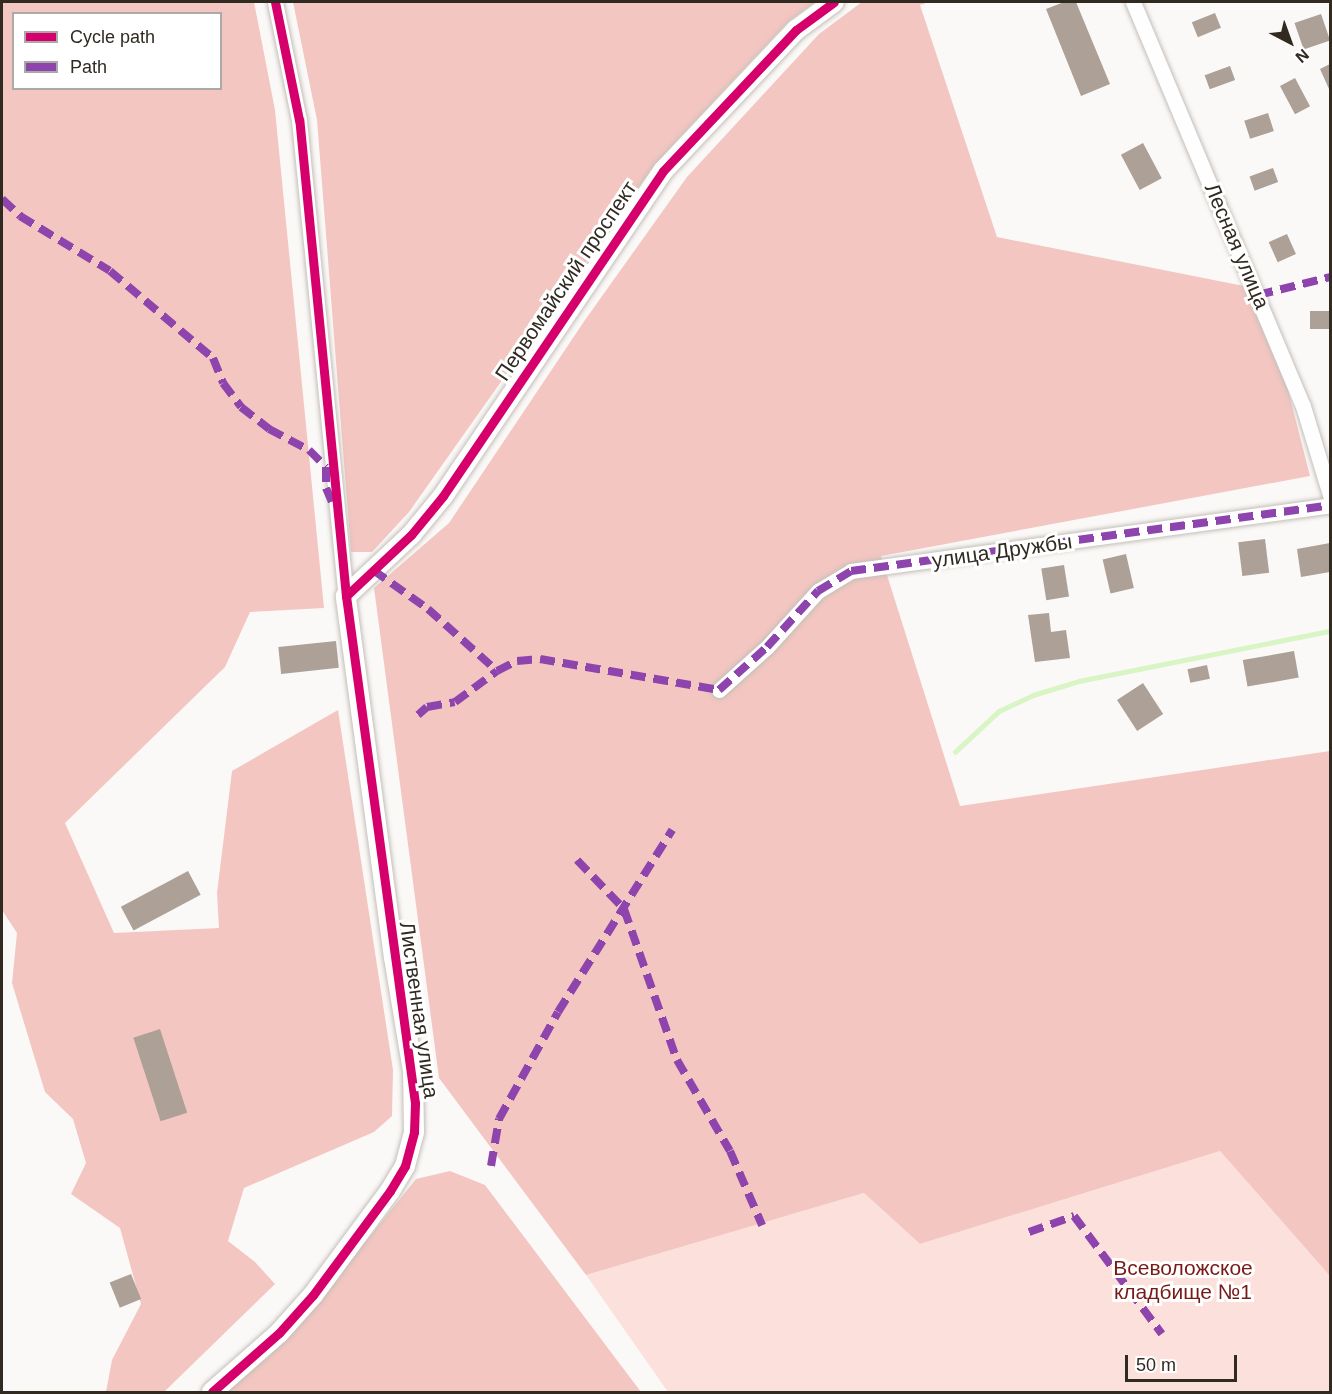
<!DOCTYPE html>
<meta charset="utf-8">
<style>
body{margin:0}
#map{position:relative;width:1332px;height:1394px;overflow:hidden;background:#fbf9f7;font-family:Arial,sans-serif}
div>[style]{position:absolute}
.green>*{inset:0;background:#fce0dc}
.forest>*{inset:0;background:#f3c6c1}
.stream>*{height:4.5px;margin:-2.25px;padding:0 2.25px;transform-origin:2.25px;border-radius:2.25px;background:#d9f4c5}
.building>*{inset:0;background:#aca097;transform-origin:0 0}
.roads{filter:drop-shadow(0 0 2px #c3bfba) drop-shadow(0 0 2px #c3bfba)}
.minor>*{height:15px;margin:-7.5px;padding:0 7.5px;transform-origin:7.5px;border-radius:7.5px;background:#fefefe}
.tertiary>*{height:20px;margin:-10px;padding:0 10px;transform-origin:10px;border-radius:10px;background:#fefefe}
.quiet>*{height:8px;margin-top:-4px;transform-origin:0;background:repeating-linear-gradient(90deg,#8e44ad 0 15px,transparent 0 23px)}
.cycleway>*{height:9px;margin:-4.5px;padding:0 4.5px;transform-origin:4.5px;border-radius:4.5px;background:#d6006c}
span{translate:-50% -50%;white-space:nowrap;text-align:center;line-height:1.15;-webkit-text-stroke:6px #fff;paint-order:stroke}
.street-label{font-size:21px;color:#302a21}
.park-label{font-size:21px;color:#771b18}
.frame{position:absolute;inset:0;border:3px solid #302a21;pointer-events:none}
.legend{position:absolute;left:12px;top:12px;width:210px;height:78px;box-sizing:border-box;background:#fff;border:2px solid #acaaa6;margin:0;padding:8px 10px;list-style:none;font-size:18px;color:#302a21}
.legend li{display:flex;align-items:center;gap:12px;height:30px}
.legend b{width:30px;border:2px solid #acaaa6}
.north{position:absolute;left:1260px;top:12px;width:60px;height:60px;-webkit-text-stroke:4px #fff;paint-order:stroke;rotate:139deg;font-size:16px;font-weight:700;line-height:24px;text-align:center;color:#302a21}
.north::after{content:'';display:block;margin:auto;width:21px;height:27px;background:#302a21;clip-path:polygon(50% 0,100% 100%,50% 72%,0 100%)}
.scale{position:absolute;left:1125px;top:1355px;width:112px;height:27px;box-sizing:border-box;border:3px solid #302a21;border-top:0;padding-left:8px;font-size:18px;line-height:21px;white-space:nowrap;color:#302a21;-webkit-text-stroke:4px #fff;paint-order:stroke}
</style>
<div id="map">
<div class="green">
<i style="clip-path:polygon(1220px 1151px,1330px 1276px,1330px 1392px,668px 1392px,586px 1275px,864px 1193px,920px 1244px)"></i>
</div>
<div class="forest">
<i style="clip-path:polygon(evenodd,2px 2px,254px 2px,275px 110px,324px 608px,250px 612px,225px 667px,65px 823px,114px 933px,219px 928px,217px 893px,232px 771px,338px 710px,393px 1070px,392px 1116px,374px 1132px,244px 1188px,228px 1241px,255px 1262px,275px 1284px,164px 1392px,106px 1392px,112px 1360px,141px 1304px,120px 1228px,71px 1194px,86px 1163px,73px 1119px,45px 1092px,12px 983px,17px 933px,2px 910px,2px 2px,14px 14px,220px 14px,220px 88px,14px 88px,14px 14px)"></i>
<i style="clip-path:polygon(293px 2px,815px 2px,788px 22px,655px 164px,409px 512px,372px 552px,351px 552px,317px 120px)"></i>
<i style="clip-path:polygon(862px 2px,929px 2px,920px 5px,997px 237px,1244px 286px,1288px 390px,1310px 476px,881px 556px,960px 806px,1330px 751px,1330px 1276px,1220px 1151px,920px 1244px,864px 1193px,586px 1275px,439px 1078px,374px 588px,449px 523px,585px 320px,687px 177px,819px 34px)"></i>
<i style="clip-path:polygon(450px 1171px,485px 1185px,641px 1392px,226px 1392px,289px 1337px,416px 1179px)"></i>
</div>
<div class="stream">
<i style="left:955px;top:752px;width:60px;rotate:-43deg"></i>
<i style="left:999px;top:711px;width:38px;rotate:-25deg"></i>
<i style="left:1033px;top:695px;width:48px;rotate:-16.9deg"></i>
<i style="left:1079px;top:681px;width:256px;rotate:-11.3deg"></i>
</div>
<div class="building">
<i style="clip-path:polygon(1064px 2px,1076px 2px,1110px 84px,1081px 96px,1046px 9px)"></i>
<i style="left:1215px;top:13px;width:16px;height:25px;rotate:68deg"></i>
<i style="left:1321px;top:14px;width:28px;height:28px;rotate:71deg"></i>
<i style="clip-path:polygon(1330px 64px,1330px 89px,1329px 89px,1320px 69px)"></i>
<i style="left:1230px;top:66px;width:15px;height:27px;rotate:70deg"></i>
<i style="left:1295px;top:78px;width:32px;height:17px;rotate:62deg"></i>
<i style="left:1268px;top:113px;width:19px;height:25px;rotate:72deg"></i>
<i style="left:1143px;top:143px;width:40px;height:25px;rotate:62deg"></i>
<i style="left:1273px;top:168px;width:15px;height:25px;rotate:70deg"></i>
<i style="left:1287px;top:234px;width:22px;height:20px;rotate:66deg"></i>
<i style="left:1330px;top:311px;width:18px;height:20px;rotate:90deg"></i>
<i style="left:1265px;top:539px;width:34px;height:27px;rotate:83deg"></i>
<i style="clip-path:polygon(1330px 543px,1330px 572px,1301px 577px,1297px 549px)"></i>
<i style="left:1126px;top:554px;width:35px;height:24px;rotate:77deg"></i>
<i style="left:1064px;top:565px;width:32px;height:23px;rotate:81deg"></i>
<i style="clip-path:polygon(1049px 613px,1051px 632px,1066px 630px,1070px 658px,1035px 662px,1028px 615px)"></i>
<i style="left:336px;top:641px;width:27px;height:58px;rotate:84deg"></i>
<i style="left:1294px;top:651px;width:27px;height:52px;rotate:80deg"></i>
<i style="left:1207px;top:665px;width:14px;height:20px;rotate:78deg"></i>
<i style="left:1143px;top:683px;width:37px;height:31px;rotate:57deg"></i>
<i style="left:188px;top:871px;width:27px;height:76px;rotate:62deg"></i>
<i style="left:160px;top:1029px;width:88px;height:28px;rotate:72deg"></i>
<i style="left:131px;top:1274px;width:27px;height:23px;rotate:68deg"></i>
</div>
<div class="roads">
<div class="minor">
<i style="left:275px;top:2px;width:120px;rotate:78.5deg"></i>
<i style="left:299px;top:120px;width:478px;rotate:84.4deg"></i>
<i style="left:1133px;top:2px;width:438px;rotate:67.2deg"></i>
<i style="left:1303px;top:406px;width:93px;rotate:73.1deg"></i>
<i style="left:719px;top:690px;width:64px;rotate:-41.9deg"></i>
<i style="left:767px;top:647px;width:76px;rotate:-47.7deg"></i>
<i style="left:818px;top:591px;width:39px;rotate:-31deg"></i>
<i style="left:851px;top:571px;width:484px;rotate:-7.8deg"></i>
</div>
<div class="tertiary">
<i style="left:212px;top:1392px;width:89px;rotate:-41.4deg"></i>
<i style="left:279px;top:1333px;width:51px;rotate:-48.2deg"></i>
<i style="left:313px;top:1295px;width:129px;rotate:-53.5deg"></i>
<i style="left:390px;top:1191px;width:29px;rotate:-59deg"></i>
<i style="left:405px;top:1166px;width:35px;rotate:-75deg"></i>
<i style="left:414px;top:1132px;width:61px;rotate:-90.9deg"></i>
<i style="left:413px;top:1071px;width:115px;rotate:-99.5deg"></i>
<i style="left:394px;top:958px;width:365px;rotate:-97.6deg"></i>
<i style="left:346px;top:596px;width:89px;rotate:-43.2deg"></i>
<i style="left:411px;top:535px;width:50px;rotate:-50.6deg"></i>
<i style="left:443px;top:496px;width:392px;rotate:-55.9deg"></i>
<i style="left:663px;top:171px;width:194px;rotate:-46.7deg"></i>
<i style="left:796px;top:30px;width:47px;rotate:-36.4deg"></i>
</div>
</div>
<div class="quiet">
<i style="left:2px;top:199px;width:25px;rotate:43deg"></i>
<i style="left:20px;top:216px;width:105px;rotate:31.4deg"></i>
<i style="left:110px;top:271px;width:135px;rotate:40.2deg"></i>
<i style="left:213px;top:358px;width:27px;rotate:68deg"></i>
<i style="left:223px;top:383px;width:30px;rotate:53deg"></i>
<i style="left:241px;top:407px;width:36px;rotate:38deg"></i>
<i style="left:269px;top:429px;width:45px;rotate:27.7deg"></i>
<i style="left:309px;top:450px;width:24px;rotate:45deg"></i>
<i style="left:326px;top:467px;width:21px;rotate:90deg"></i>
<i style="left:326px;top:488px;width:15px;rotate:67deg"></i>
<i style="left:1258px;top:295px;width:74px;rotate:-14deg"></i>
<i style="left:373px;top:570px;width:67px;rotate:35.3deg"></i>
<i style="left:428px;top:609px;width:93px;rotate:41.9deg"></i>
<i style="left:418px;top:715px;width:12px;rotate:-42deg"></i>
<i style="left:427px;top:707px;width:28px;rotate:-10deg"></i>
<i style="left:455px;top:702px;width:52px;rotate:-36.4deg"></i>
<i style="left:497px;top:671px;width:22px;rotate:-27deg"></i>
<i style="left:517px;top:661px;width:23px;rotate:-5deg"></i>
<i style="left:540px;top:659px;width:182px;rotate:9.8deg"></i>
<i style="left:719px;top:690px;width:64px;rotate:-41.9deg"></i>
<i style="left:767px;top:647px;width:76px;rotate:-47.7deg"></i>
<i style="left:818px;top:591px;width:39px;rotate:-31deg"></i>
<i style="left:851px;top:571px;width:484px;rotate:-7.8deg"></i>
<i style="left:577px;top:860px;width:68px;rotate:46.2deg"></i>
<i style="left:624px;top:909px;width:160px;rotate:70.7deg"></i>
<i style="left:677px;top:1060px;width:105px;rotate:59.8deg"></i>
<i style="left:730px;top:1151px;width:81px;rotate:66.6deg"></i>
<i style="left:491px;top:1166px;width:48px;rotate:-80.3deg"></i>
<i style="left:499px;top:1119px;width:122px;rotate:-61.1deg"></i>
<i style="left:558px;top:1012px;width:215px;rotate:-57.9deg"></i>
<i style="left:1029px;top:1232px;width:48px;rotate:-19.6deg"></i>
<i style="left:1074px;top:1216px;width:147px;rotate:53.3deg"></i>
</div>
<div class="cycleway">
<i style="left:346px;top:596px;width:89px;rotate:-43.2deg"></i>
<i style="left:411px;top:535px;width:50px;rotate:-50.6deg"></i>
<i style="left:443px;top:496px;width:392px;rotate:-55.9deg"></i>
<i style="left:663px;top:171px;width:194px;rotate:-46.7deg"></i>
<i style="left:796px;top:30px;width:47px;rotate:-36.4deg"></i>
<i style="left:212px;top:1392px;width:89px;rotate:-41.4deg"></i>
<i style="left:279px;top:1333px;width:51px;rotate:-48.2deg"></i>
<i style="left:313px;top:1295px;width:129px;rotate:-53.5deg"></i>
<i style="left:390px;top:1191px;width:29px;rotate:-59deg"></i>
<i style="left:405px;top:1166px;width:35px;rotate:-75deg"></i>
<i style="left:414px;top:1132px;width:29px;rotate:-88deg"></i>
<i style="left:415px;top:1103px;width:512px;rotate:-97.75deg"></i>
<i style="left:346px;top:596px;width:478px;rotate:-95.6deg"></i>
<i style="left:299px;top:120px;width:120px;rotate:-101.5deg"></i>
</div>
<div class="street-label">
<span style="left:1237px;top:246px;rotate:67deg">Лесная улица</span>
<span style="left:566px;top:281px;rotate:-56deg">Первомайский проспект</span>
<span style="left:1002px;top:551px;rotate:-8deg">улица Дружбы</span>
<span style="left:419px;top:1010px;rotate:82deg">Лиственная улица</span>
</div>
<div class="park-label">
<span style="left:1183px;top:1280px">Всеволожское<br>кладбище №1</span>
</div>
<div class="frame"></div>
<ul class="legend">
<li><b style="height:8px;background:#d6006c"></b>Cycle path</li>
<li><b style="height:8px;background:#8e44ad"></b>Path</li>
</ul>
<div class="north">N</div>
<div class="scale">50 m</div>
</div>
